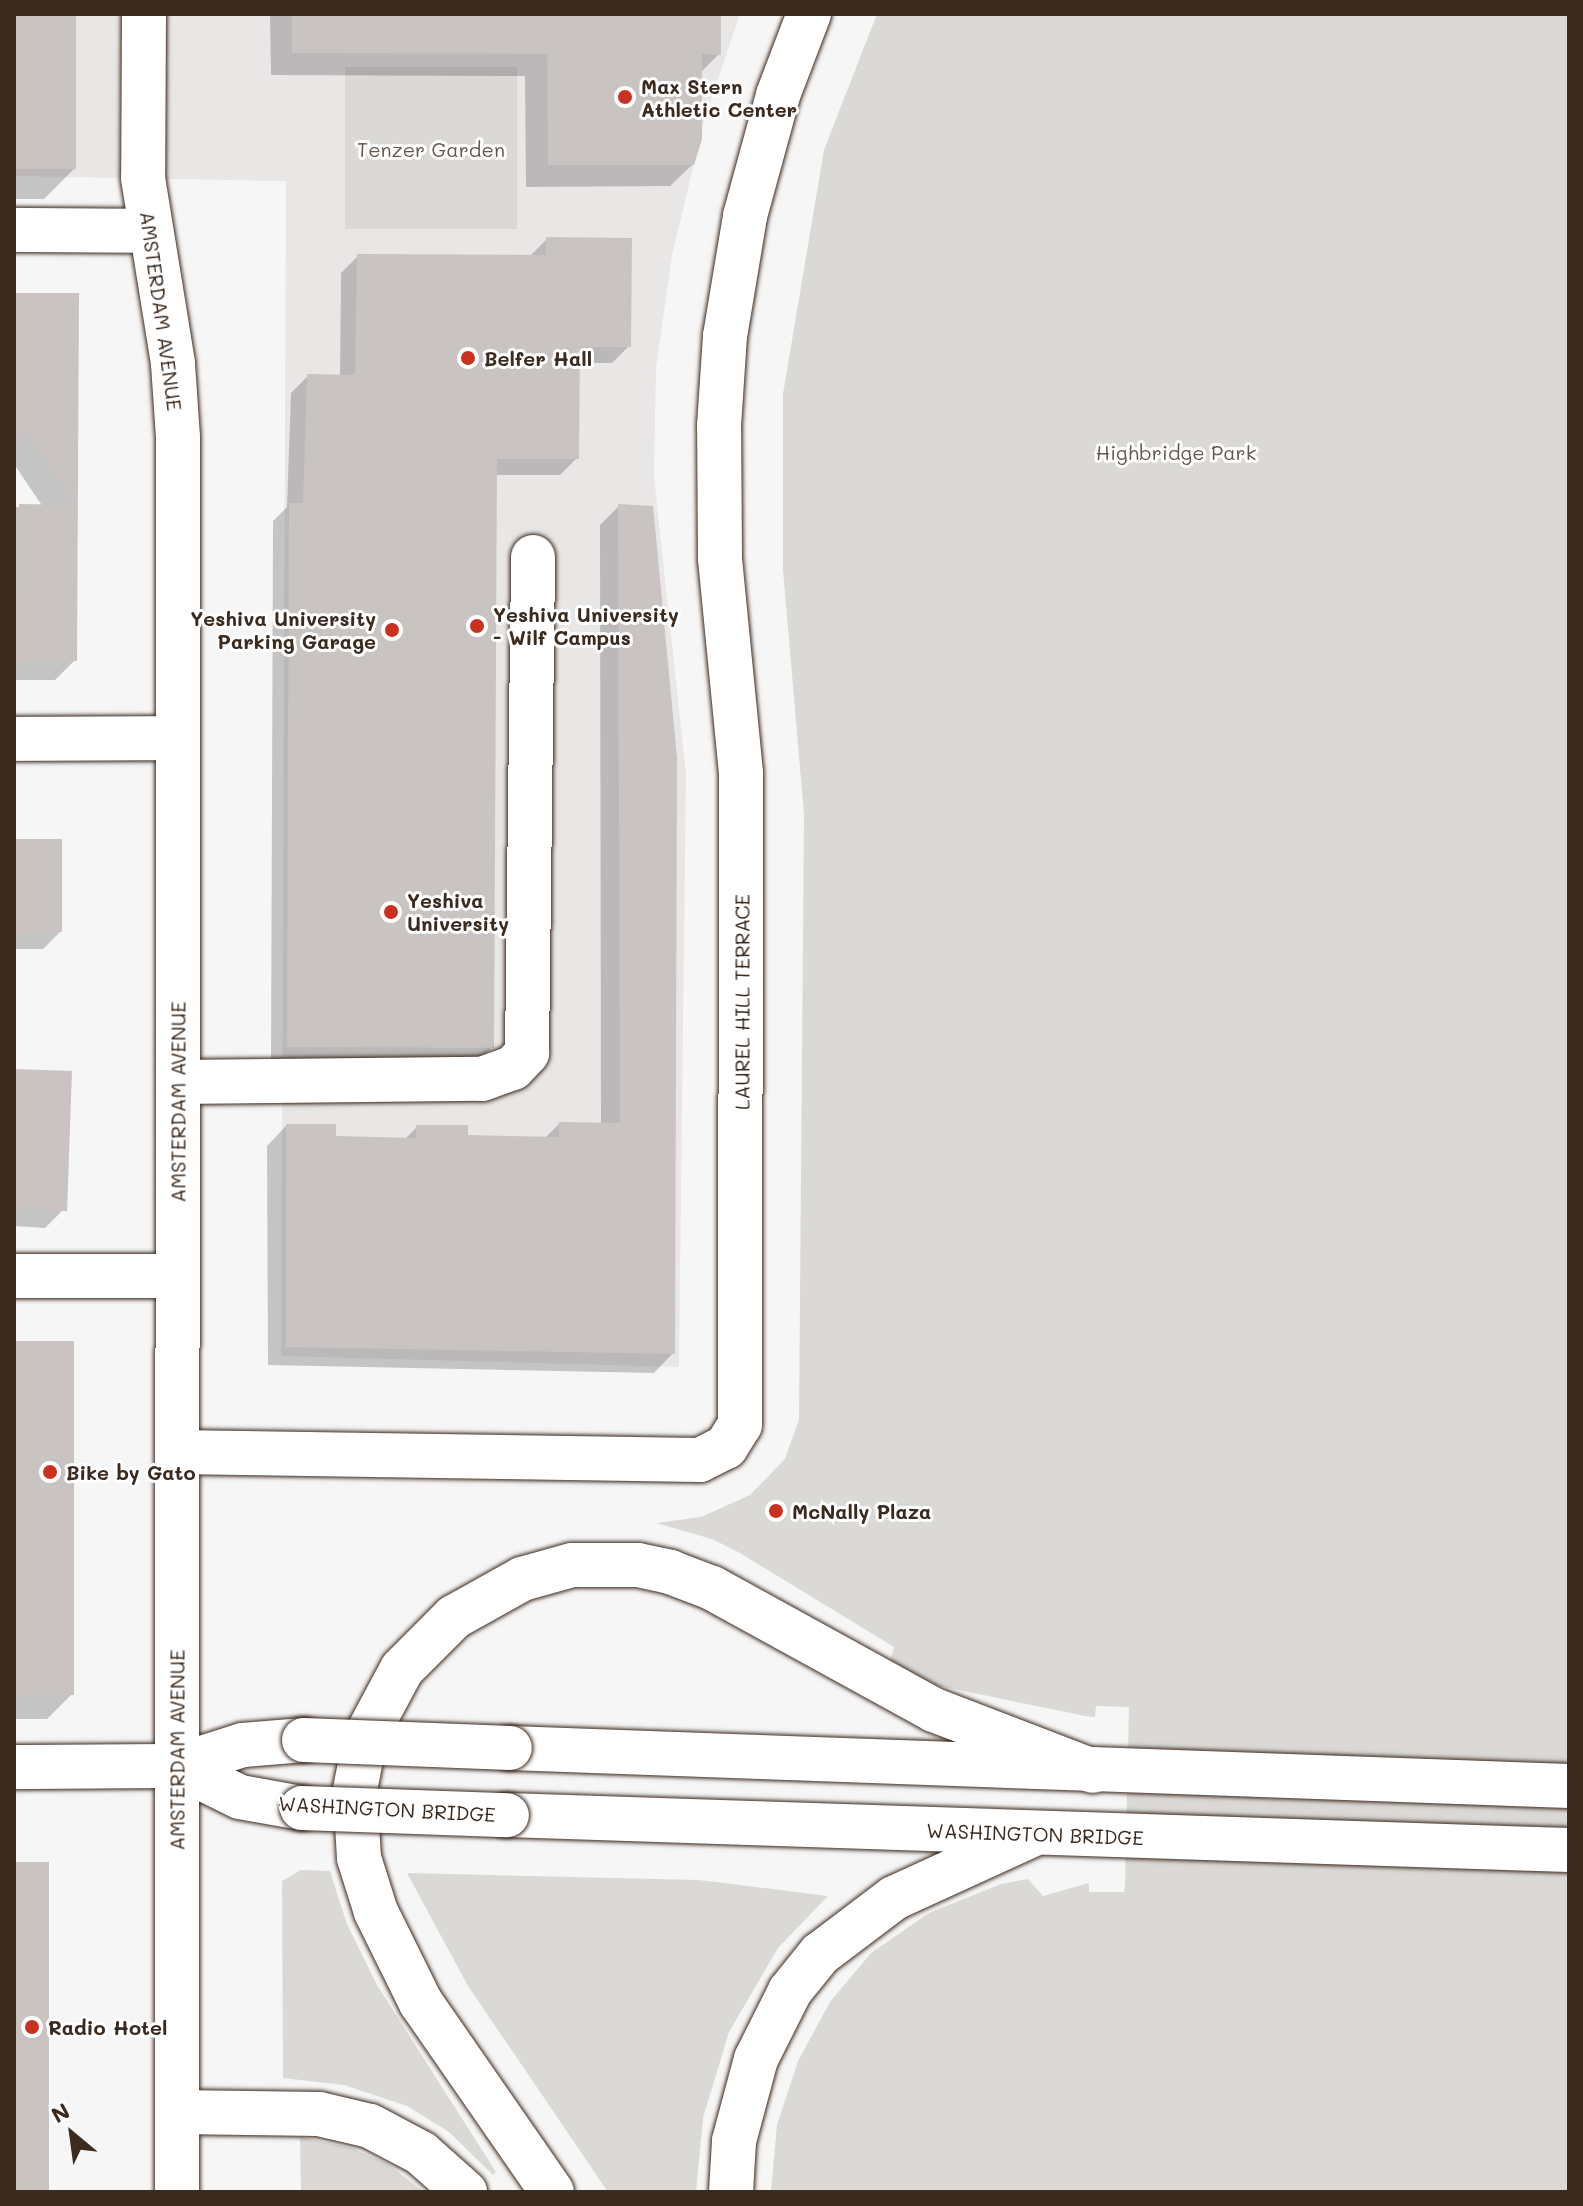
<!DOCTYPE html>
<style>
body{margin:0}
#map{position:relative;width:1583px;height:2206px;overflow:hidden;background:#f7f6f6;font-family:Mali,sans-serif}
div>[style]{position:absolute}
.built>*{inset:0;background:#e9e7e6}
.green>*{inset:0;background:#dbd9d6;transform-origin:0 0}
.shadow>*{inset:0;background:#0003}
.building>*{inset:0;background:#c9c3c1;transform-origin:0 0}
.roads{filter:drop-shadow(0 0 2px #3b2a1e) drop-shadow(0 0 2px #3b2a1e)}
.minor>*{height:44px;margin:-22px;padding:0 22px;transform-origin:22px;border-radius:22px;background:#fff}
.major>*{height:44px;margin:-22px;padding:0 22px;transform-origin:22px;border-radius:22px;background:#fff}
.highway>*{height:44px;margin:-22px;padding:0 22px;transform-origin:22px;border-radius:22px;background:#fff}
.bridges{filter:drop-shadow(0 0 2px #3b2a1e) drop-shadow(0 0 2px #3b2a1e)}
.major-bridge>*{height:44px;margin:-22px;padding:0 22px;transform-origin:22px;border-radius:22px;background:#fff}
.dots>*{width:22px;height:22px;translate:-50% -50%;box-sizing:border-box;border:4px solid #fff;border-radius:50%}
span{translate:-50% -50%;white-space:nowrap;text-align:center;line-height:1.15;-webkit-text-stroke:6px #fff;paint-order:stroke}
.poi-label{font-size:20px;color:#3b2a1e;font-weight:700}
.left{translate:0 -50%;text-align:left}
.right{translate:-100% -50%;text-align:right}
.park-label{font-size:20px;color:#63564c}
.street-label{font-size:20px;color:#3b2a1e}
.frame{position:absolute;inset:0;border:16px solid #3b2a1e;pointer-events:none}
.north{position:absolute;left:32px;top:2094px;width:80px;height:80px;-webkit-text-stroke:6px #fff;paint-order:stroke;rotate:331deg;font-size:22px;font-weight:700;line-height:32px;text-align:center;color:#3b2a1e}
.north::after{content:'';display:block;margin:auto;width:28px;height:36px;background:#3b2a1e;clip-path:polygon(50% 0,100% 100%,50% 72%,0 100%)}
</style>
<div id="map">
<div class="built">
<i style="clip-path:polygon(14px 14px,740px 14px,705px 118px,672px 255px,656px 367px,654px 477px,686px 774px,679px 1367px,281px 1356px,286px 181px,14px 176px)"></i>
</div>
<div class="green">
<i style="clip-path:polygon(877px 14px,1569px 14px,1569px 2192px,771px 2192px,777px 2125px,798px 2061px,830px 2002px,871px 1953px,929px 1913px,1001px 1884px,1028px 1879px,1043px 1896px,1089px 1883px,1089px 1892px,1124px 1892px,1125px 1885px,1129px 1707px,1096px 1706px,1095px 1717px,1085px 1716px,925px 1683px,890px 1662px,894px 1647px,740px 1553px,712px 1539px,656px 1523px,701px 1517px,750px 1495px,785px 1459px,799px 1419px,804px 814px,783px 570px,783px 394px,824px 150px)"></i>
<i style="left:517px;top:67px;width:162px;height:172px;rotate:90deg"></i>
<i style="clip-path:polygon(301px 1870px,330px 1871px,347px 1924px,377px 1985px,496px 2172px,493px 2175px,449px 2132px,407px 2106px,344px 2085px,283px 2078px,282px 1881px)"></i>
<i style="clip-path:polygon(407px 1873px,699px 1880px,828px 1896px,778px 1948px,729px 2032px,703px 2118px,696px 2192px,608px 2192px,468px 1986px)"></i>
<i style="clip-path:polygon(300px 2137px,352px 2148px,388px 2164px,424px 2192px,301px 2192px)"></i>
</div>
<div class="shadow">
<i style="clip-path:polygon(14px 14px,73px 14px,75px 168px,44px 199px,14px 199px)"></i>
<i style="clip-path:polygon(270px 14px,719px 14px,719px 54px,700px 73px,693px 164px,670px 186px,526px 187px,525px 76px,271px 75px)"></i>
<i style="clip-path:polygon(547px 239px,629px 346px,612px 363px,578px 363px,577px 458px,560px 475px,495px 475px,492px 1047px,476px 1064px,271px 1063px,273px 521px,287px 507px,291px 393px,308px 376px,340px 377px,341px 273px,358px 256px,530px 256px)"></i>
<i style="clip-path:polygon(14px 295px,77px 295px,75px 660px,55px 680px,14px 680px,14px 507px,43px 507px,14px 464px)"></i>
<i style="clip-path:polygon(619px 506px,673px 1353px,654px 1373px,268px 1365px,267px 1146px,286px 1126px,334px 1137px,404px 1140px,417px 1127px,466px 1137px,545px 1138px,559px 1124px,601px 1124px,600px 525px)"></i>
<i style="clip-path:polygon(14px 841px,60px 932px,43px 949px,14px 949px)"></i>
<i style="clip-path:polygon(14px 1071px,63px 1210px,45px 1228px,14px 1226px)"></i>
<i style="clip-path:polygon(14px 1343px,71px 1695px,47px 1719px,14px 1719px)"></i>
</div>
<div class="building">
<i style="clip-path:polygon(292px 14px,721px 14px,721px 55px,702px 54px,702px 139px,694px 165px,548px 165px,547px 54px,292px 53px)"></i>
<i style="left:16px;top:15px;width:60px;height:154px"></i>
<i style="clip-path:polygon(546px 237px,632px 238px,631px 347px,580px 347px,579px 459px,497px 459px,494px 1048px,287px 1047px,289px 503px,303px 503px,307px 374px,355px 375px,357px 254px,546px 255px)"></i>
<i style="clip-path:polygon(14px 293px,79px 293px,77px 661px,14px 661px,19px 504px,75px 505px,27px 434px,14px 433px)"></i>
<i style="clip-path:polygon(618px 504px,653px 506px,677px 758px,675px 1354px,286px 1347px,286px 1124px,336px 1124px,336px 1136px,416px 1138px,416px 1125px,468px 1125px,468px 1135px,559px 1137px,559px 1122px,620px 1123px)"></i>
<i style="left:14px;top:839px;width:48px;height:93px"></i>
<i style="left:14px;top:1069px;width:58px;height:140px;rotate:2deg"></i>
<i style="left:14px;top:1341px;width:60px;height:354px"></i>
<i style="left:14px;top:1862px;width:35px;height:330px"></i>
</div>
<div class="roads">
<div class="minor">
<i style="left:14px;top:230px;width:134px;rotate:0.4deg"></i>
<i style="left:14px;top:739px;width:164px;rotate:-0.3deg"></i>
<i style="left:178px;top:1082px;width:304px;rotate:-0.6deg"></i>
<i style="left:482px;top:1079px;width:33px;rotate:-20deg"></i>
<i style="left:513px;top:1068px;width:21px;rotate:-47deg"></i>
<i style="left:527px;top:1053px;width:496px;rotate:-89.3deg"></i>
<i style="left:14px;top:1276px;width:164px"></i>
<i style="left:177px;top:1452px;width:523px;rotate:0.88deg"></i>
<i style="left:700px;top:1460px;width:29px;rotate:-27deg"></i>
<i style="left:726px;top:1447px;width:26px;rotate:-58deg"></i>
<i style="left:740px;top:1425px;width:652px;rotate:-89.91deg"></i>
<i style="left:741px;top:773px;width:216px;rotate:-95.6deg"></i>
<i style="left:720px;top:558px;width:132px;rotate:-90.4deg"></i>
<i style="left:719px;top:426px;width:90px;rotate:-86.2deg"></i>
<i style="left:725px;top:336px;width:122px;rotate:-80.5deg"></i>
<i style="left:745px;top:216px;width:125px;rotate:-74.7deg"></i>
<i style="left:778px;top:95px;width:87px;rotate:-69.1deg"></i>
<i style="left:14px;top:1767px;width:163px;rotate:-0.4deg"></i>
</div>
<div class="major">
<i style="left:144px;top:14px;width:164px;rotate:90.3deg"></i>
<i style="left:143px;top:178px;width:188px;rotate:80.8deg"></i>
<i style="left:173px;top:364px;width:73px;rotate:86.1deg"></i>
<i style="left:178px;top:437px;width:1755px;rotate:90.03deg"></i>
<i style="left:510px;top:1748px;width:1060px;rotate:2.06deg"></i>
<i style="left:177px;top:1766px;width:70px;rotate:26.2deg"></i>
<i style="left:240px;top:1797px;width:63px;rotate:10.1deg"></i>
<i style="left:177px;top:1766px;width:69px;rotate:-17.7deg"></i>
<i style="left:243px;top:1745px;width:61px;rotate:-4.7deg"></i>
<i style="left:507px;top:1815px;width:1063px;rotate:1.89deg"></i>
</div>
<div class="highway">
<i style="left:177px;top:2112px;width:142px;rotate:0.8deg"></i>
<i style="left:319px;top:2114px;width:52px;rotate:13.2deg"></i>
<i style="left:370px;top:2126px;width:58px;rotate:27.9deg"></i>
<i style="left:421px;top:2153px;width:59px;rotate:41.6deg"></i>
<i style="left:552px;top:2192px;width:230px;rotate:-124.7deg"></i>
<i style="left:421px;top:2003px;width:102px;rotate:-116.3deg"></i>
<i style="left:376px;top:1912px;width:57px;rotate:-107.5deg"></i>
<i style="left:359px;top:1858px;width:68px;rotate:-93.4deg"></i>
<i style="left:355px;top:1790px;width:53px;rotate:-79.1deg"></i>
<i style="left:365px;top:1738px;width:78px;rotate:-61.8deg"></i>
<i style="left:402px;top:1669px;width:74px;rotate:-45deg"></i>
<i style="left:454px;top:1617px;width:78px;rotate:-29.2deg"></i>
<i style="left:522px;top:1579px;width:52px;rotate:-15.6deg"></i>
<i style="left:572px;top:1565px;width:66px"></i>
<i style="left:638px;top:1565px;width:33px;rotate:12deg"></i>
<i style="left:670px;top:1572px;width:45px;rotate:20.9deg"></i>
<i style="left:712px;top:1588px;width:253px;rotate:28.8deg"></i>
<i style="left:934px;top:1710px;width:170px;rotate:21deg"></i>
<i style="left:731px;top:2192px;width:51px;rotate:-86.6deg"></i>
<i style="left:734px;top:2141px;width:85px;rotate:-75deg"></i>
<i style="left:756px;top:2059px;width:76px;rotate:-63.4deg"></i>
<i style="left:790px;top:1991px;width:48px;rotate:-51deg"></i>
<i style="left:820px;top:1954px;width:93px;rotate:-37.1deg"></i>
<i style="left:894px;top:1898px;width:154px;rotate:-24.6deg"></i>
</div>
</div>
<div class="bridges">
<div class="major-bridge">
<i style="left:304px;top:1740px;width:206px;rotate:2.2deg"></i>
<i style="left:302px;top:1808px;width:205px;rotate:2deg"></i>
</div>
</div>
<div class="dots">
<i style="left:625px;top:97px;background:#c8321e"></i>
<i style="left:468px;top:358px;background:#c8321e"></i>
<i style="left:477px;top:626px;background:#c8321e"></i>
<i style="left:392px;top:630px;background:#c8321e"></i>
<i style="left:391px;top:912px;background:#c8321e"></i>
<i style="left:50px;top:1472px;background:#c8321e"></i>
<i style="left:776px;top:1511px;background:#c8321e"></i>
<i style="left:32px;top:2027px;background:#c8321e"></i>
</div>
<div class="poi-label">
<span class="left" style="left:641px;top:98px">Max Stern<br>Athletic Center</span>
<span class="left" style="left:484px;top:358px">Belfer Hall</span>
<span class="left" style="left:493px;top:626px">Yeshiva University<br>- Wilf Campus</span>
<span class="right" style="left:376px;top:630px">Yeshiva University<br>Parking Garage</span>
<span class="left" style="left:407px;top:912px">Yeshiva<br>University</span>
<span class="left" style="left:66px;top:1472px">Bike by Gato</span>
<span class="left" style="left:792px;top:1511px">McNally Plaza</span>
<span class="left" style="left:48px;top:2027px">Radio Hotel</span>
</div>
<div class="park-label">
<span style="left:431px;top:149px">Tenzer Garden</span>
<span style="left:1176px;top:452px">Highbridge Park</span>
</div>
<div class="street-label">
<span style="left:161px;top:311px;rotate:82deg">AMSTERDAM AVENUE</span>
<span style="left:742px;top:1002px;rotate:-90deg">LAUREL HILL TERRACE</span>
<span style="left:178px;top:1102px;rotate:-90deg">AMSTERDAM AVENUE</span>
<span style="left:177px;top:1750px;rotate:-90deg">AMSTERDAM AVENUE</span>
<span style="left:387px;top:1809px;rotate:3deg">WASHINGTON BRIDGE</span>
<span style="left:1035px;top:1834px;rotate:2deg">WASHINGTON BRIDGE</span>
</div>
<div class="frame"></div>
<div class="north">N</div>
</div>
